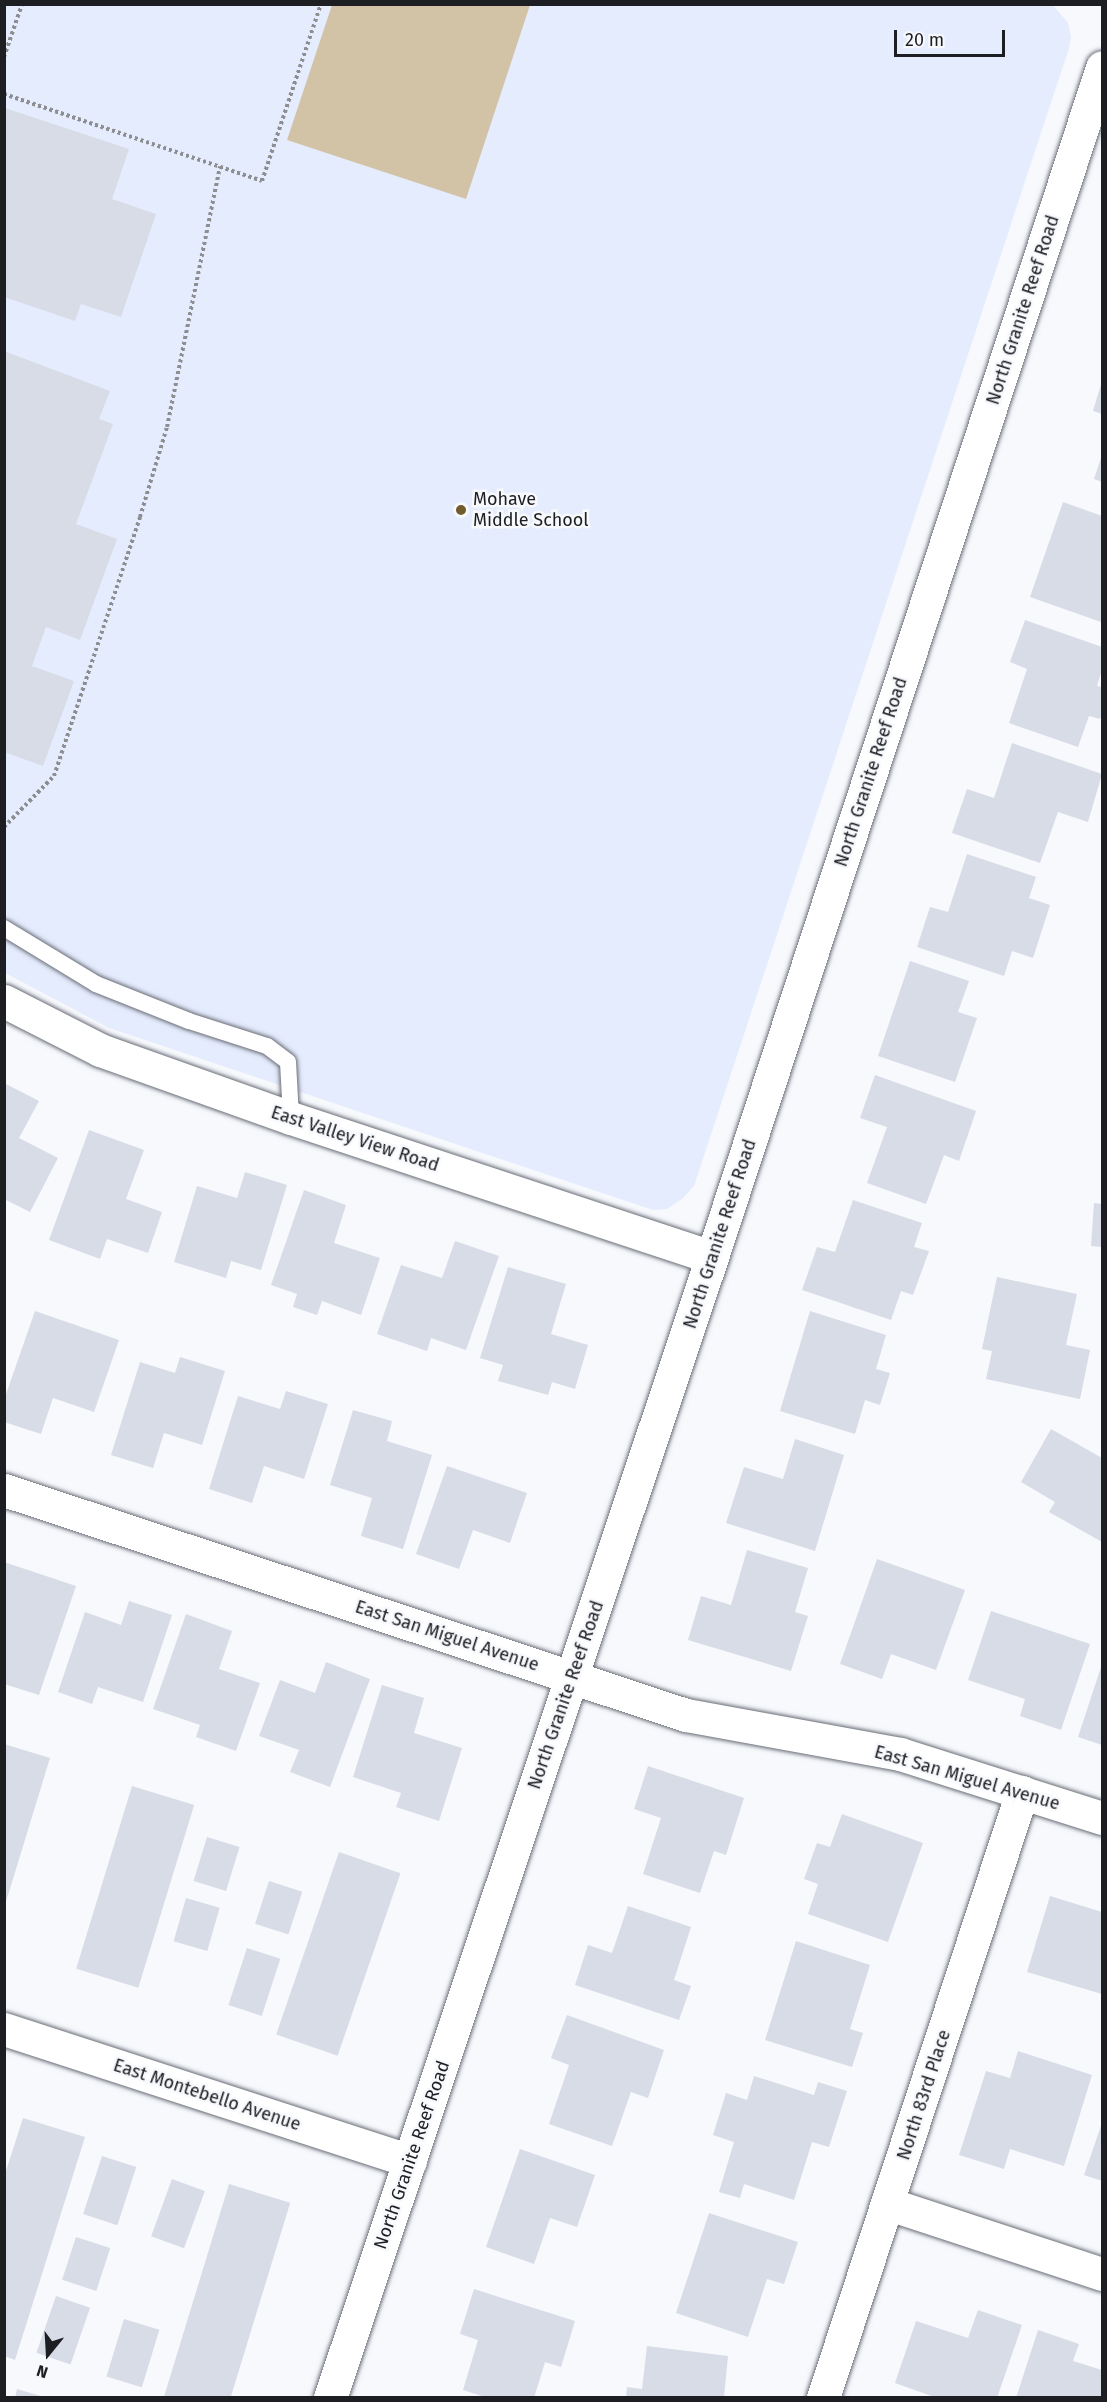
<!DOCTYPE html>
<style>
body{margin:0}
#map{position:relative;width:1107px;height:2402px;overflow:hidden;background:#f7f9fd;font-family:"Fira Sans",sans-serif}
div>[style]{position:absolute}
.built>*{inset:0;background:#e5ecfe}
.green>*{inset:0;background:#d2c3a6}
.building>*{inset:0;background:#d8dce7;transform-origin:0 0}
.path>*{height:4px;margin-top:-2px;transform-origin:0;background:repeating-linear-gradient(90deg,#8c8e92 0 3px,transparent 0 6px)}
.roads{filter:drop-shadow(0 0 2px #696d76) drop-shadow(0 0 2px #696d76)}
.lane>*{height:16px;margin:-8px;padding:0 8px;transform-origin:8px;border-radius:8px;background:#fff}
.street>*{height:33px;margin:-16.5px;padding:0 16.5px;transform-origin:16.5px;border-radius:16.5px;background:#fff}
.secondary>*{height:33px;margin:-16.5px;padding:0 16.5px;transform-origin:16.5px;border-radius:16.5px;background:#fff}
.dots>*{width:16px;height:16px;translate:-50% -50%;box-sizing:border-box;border:3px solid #f7f9fd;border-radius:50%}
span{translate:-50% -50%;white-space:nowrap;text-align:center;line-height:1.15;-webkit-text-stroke:5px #f7f9fd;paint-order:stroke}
.street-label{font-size:18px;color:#1c1e22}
.poi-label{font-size:18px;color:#1c1e22}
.left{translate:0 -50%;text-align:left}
.frame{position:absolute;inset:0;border:6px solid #1c1e22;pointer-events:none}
.north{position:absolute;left:18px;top:2324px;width:60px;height:60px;-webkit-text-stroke:4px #f7f9fd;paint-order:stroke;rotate:198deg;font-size:16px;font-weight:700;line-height:24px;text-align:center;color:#1c1e22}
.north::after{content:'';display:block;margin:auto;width:21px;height:27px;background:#1c1e22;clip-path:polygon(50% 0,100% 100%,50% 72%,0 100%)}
.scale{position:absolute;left:894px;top:30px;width:111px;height:27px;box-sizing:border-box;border:3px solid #1c1e22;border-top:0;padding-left:8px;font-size:18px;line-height:21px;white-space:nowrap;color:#1c1e22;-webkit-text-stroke:4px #f7f9fd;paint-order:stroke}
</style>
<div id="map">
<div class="built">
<i style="clip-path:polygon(1052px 4px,1068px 23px,1071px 37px,1069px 48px,694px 1186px,682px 1199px,667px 1209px,653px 1210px,109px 1028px,5px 973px,4px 5px)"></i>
</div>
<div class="green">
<i style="clip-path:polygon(332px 5px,530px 5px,466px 199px,287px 140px)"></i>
</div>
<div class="building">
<i style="clip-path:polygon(5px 108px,129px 149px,112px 199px,156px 214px,121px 317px,81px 304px,75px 321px,4px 297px)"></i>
<i style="clip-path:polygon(4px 351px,110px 391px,99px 419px,113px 424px,76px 524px,117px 539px,80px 640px,46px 627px,32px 666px,74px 681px,43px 766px,4px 752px)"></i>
<i style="clip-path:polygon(1102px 381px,1102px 414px,1093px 411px)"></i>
<i style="clip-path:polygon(1102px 455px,1102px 482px,1094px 479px)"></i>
<i style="clip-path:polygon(1063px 502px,1102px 516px,1101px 622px,1030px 597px)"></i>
<i style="clip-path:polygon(1025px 620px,1102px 647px,1102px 670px,1097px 686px,1102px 687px,1102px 713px,1100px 719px,1089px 716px,1078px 747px,1009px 723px,1027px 669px,1010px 662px)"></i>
<i style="clip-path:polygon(1012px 743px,1102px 774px,1088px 822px,1058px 812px,1040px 863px,952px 833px,967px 789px,994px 798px)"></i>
<i style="clip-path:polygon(967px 854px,1036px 877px,1029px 898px,1050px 905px,1033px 958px,1012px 951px,1004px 976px,917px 947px,930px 907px,948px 912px)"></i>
<i style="clip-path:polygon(910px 961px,969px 981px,958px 1012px,977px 1018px,955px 1082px,878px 1056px)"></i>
<i style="clip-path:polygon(875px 1075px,976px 1111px,959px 1161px,944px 1155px,926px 1204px,867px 1183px,887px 1127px,860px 1118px)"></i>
<i style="clip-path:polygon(4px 1083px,39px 1101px,19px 1138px,58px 1158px,30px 1212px,4px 1199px)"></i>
<i style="clip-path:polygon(89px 1130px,144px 1150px,126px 1199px,162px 1212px,148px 1253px,107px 1239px,100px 1259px,49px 1240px)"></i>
<i style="clip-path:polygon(245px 1172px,287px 1185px,261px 1270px,231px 1261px,226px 1278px,174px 1262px,197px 1186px,237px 1198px)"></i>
<i style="clip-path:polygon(304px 1190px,346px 1205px,334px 1243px,380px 1258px,361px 1315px,322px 1301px,317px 1315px,293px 1307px,297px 1294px,271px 1285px)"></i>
<i style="clip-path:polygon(853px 1200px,922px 1223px,914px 1247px,929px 1251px,913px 1295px,901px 1291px,891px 1320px,802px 1290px,817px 1247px,835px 1252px)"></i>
<i style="clip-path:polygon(1094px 1203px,1102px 1204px,1102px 1247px,1091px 1246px)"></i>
<i style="clip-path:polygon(455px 1241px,499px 1256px,466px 1350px,431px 1338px,427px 1351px,377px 1334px,401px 1265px,442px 1278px)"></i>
<i style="clip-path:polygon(508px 1267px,566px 1284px,551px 1334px,588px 1345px,575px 1389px,552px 1382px,548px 1395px,498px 1381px,503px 1365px,480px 1358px)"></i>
<i style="clip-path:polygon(997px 1277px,1077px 1294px,1066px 1345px,1090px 1350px,1080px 1399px,986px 1379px,992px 1351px,982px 1349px)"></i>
<i style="clip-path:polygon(35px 1311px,119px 1340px,94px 1412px,53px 1398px,41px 1434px,4px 1422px,4px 1400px)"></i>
<i style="clip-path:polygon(810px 1311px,886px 1335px,876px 1369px,890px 1373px,880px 1405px,865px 1400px,855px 1434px,780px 1411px)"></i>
<i style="clip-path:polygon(180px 1357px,225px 1371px,202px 1445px,164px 1433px,153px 1468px,111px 1455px,140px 1362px,175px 1373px)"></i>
<i style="clip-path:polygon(286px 1391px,328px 1404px,304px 1479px,264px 1466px,252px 1503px,209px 1489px,238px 1396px,280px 1409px)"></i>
<i style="clip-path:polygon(353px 1410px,392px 1421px,387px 1441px,432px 1455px,403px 1549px,361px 1536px,372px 1498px,330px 1485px)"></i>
<i style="clip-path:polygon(1051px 1429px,1102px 1458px,1102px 1542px,1049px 1512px,1055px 1502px,1021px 1482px)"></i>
<i style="clip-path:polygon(795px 1439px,844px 1455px,815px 1551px,726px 1523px,744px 1467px,783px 1479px)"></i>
<i style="clip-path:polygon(447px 1466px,527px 1493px,510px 1543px,473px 1530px,459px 1569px,416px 1554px)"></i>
<i style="clip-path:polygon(747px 1550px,808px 1568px,795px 1612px,808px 1616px,791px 1671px,688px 1640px,701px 1596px,731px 1605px)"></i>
<i style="clip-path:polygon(877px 1559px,965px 1590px,936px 1670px,891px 1654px,882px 1679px,840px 1664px)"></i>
<i style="clip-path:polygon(4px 1562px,76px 1586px,39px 1695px,4px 1684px)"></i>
<i style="clip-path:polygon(129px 1601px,172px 1615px,143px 1702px,98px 1687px,92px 1704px,58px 1692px,85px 1612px,121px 1625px)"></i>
<i style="clip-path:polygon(991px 1611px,1090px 1644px,1061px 1730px,1020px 1716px,1025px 1699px,968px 1680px)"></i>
<i style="clip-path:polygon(186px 1614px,232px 1631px,219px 1669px,260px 1683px,236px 1751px,196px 1737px,200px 1725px,153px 1709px)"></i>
<i style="clip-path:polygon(326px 1662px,370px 1679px,330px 1787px,290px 1772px,299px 1750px,259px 1736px,280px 1680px,315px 1693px)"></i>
<i style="clip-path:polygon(1102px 1664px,1102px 1745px,1078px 1737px)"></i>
<i style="clip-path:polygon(382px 1685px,424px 1698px,414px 1733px,462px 1748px,439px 1821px,396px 1807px,401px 1793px,353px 1777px)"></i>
<i style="clip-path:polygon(4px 1744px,50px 1758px,5px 1905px,4px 1905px)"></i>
<i style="clip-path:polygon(648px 1766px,744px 1798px,726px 1855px,714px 1851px,700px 1893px,643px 1874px,661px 1818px,634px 1809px)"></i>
<i style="left:132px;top:1786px;width:65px;height:191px;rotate:17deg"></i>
<i style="clip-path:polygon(842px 1814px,923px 1843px,888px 1942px,808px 1914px,818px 1884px,804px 1879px,817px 1843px,830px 1847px)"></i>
<i style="left:207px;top:1837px;width:34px;height:46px;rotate:17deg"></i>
<i style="left:339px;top:1852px;width:65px;height:193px;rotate:19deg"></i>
<i style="left:269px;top:1881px;width:35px;height:45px;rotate:18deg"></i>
<i style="clip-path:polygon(1050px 1896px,1102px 1912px,1102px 1994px,1027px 1972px)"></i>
<i style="left:186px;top:1898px;width:35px;height:45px;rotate:16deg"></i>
<i style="clip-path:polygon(628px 1906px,691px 1927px,674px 1980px,691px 1986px,679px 2020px,575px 1985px,588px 1945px,612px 1953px)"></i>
<i style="clip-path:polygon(796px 1941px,870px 1965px,850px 2029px,863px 2033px,852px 2067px,765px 2040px)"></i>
<i style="left:247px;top:1948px;width:35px;height:60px;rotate:18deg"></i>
<i style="clip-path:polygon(567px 2015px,664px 2050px,648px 2098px,631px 2092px,612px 2146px,549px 2124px,569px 2065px,551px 2058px)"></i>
<i style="clip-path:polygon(1018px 2051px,1092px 2075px,1064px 2166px,1010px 2149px,1004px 2169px,959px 2155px,986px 2071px,1010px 2078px)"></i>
<i style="clip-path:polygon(754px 2076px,814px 2095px,818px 2082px,847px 2091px,829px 2147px,812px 2142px,794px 2200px,744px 2184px,740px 2198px,719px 2192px,734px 2142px,713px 2135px,726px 2093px,747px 2100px)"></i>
<i style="clip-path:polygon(23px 2118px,85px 2137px,15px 2360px,4px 2356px,4px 2177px)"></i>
<i style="clip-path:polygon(1102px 2123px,1102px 2181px,1084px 2175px)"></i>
<i style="clip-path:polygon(520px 2149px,595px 2175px,577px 2227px,550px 2218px,534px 2264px,486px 2247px)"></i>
<i style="left:102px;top:2156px;width:36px;height:61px;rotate:18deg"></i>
<i style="left:172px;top:2179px;width:35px;height:61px;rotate:20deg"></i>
<i style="left:229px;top:2184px;width:64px;height:225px;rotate:17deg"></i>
<i style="clip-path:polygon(709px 2213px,798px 2242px,784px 2284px,767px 2279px,748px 2337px,676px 2313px)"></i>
<i style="left:76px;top:2237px;width:36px;height:45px;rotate:18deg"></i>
<i style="clip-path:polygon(474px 2289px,575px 2321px,561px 2367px,545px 2362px,534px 2398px,488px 2398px,463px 2390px,478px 2340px,460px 2334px)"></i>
<i style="left:56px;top:2296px;width:36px;height:60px;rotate:19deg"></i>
<i style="clip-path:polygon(978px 2310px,1022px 2325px,997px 2398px,937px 2398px,895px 2383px,916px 2321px,968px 2338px)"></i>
<i style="left:124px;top:2319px;width:37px;height:60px;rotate:17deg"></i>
<i style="clip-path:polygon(1038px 2330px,1079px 2344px,1073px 2361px,1102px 2370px,1102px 2398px,1016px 2398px)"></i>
<i style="clip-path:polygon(647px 2346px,728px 2356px,724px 2397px,626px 2398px,627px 2387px,642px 2389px)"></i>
<i style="clip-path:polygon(17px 2389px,44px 2397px,44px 2398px,15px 2398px)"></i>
</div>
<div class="path">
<i style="left:4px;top:57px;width:56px;rotate:-71.2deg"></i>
<i style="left:4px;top:94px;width:272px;rotate:18.6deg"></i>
<i style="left:262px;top:181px;width:187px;rotate:-71.6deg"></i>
<i style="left:4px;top:827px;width:71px;rotate:-45.6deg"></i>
<i style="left:54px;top:776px;width:273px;rotate:-71.6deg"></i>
<i style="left:140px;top:517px;width:94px;rotate:-73.3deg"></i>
<i style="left:167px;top:427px;width:266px;rotate:-78.5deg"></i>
</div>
<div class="roads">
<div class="lane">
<i style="left:4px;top:928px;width:108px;rotate:31.3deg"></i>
<i style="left:96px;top:984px;width:100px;rotate:21.7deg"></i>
<i style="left:189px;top:1021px;width:82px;rotate:17.8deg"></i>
<i style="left:267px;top:1046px;width:26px;rotate:37deg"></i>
<i style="left:288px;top:1062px;width:56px;rotate:86.9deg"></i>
</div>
<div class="street">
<i style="left:4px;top:1001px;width:108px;rotate:27deg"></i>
<i style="left:100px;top:1050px;width:203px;rotate:19.6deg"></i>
<i style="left:291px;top:1118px;width:443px;rotate:18.3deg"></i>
<i style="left:4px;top:1490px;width:718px;rotate:18.26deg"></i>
<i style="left:686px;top:1715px;width:218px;rotate:10.3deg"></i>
<i style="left:900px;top:1754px;width:212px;rotate:17.6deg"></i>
<i style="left:4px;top:2029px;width:427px;rotate:18deg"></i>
<i style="left:889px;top:2204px;width:224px;rotate:18.2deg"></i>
<i style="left:823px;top:2398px;width:638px;rotate:-71.82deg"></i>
</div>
<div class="secondary">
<i style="left:330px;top:2398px;width:1203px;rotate:-71.49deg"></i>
<i style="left:712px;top:1257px;width:1252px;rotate:-71.85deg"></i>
</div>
</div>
<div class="dots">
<i style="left:461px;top:510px;background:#735c2c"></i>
</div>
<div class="street-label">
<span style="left:1023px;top:310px;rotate:-72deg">North Granite Reef Road</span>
<span style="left:871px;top:772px;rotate:-72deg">North Granite Reef Road</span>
<span style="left:355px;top:1139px;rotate:18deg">East Valley View Road</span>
<span style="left:720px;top:1234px;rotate:-72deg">North Granite Reef Road</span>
<span style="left:447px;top:1636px;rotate:18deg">East San Miguel Avenue</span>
<span style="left:566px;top:1695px;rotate:-71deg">North Granite Reef Road</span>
<span style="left:967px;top:1778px;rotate:16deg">East San Miguel Avenue</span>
<span style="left:207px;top:2095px;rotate:18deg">East Montebello Avenue</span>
<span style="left:924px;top:2095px;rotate:-72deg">North 83rd Place</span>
<span style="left:412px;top:2155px;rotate:-71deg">North Granite Reef Road</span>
</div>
<div class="poi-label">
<span class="left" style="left:473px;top:510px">Mohave<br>Middle School</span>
</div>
<div class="frame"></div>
<div class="north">N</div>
<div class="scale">20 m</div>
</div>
